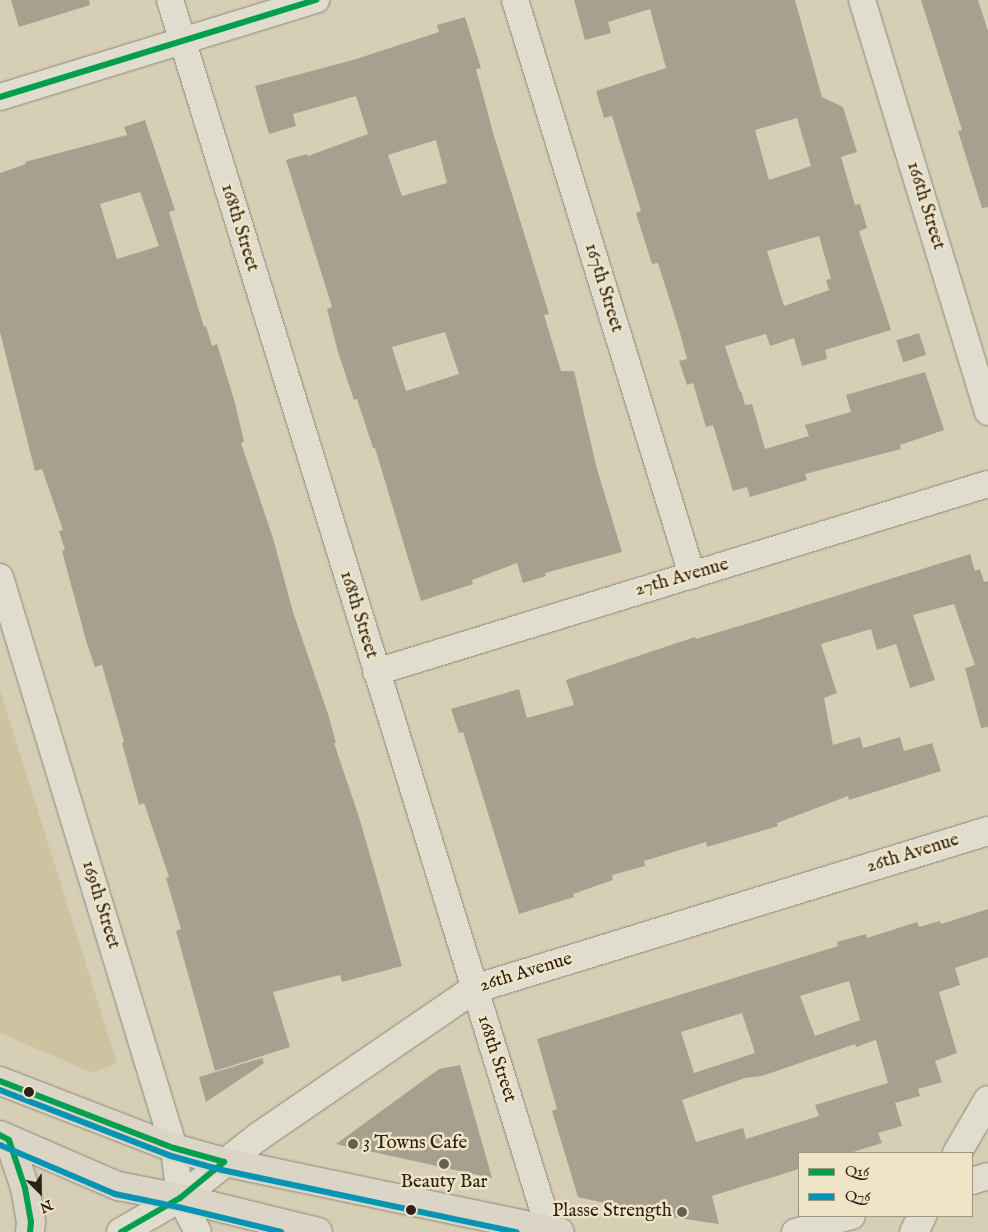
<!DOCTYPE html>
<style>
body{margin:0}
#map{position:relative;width:988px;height:1232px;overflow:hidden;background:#d7cfb5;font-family:"IM FELL English",serif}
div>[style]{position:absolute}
.green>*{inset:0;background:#cec2a0}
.building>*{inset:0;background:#a7a08f;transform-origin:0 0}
.roads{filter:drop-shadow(0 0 1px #8d8778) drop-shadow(0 0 1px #8d8778)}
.minor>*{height:26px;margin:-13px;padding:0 13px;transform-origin:13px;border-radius:13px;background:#e0dcce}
.tertiary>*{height:28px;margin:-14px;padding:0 14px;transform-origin:14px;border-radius:14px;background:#e0dcce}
.primary>*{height:28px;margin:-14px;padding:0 14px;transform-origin:14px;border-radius:14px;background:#dad5c7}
.bus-1>*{height:6px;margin:-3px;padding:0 3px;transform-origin:3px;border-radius:3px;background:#029f4e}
.bus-2>*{height:6px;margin:-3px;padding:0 3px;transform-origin:3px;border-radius:3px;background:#0794b3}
.dots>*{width:14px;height:14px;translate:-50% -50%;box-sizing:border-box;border:2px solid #eee4c6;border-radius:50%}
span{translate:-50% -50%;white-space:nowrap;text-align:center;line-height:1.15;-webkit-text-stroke:5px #eee4c6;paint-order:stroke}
.street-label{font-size:19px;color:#2e1f17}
.poi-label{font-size:19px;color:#2e1f17}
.left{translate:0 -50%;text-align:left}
.right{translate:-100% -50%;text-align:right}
.legend{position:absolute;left:798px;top:1152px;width:175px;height:65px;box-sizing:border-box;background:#eee4c6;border:1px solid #a19580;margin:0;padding:6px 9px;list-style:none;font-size:15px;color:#2e1f17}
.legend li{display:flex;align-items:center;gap:10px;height:25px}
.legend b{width:25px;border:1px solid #a19580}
.north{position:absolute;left:15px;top:1167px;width:50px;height:50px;-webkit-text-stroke:4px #eee4c6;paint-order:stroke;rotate:157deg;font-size:14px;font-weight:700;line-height:20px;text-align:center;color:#2e1f17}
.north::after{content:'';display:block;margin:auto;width:18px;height:22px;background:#2e1f17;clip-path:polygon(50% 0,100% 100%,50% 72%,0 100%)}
</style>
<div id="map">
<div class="green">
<i style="clip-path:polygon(0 690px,117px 1063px,93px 1073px,0 1033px)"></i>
</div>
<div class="building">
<i style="clip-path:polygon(11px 0,89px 0,90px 5px,19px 27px)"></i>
<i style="clip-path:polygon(evenodd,574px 0,795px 0,822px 97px,843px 107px,857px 152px,841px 157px,855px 205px,860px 204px,867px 228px,859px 231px,891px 330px,825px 350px,827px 359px,802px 366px,794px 338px,770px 346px,766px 334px,725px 346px,740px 392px,741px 391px,745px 405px,752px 404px,765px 449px,809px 436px,805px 425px,851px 412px,846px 395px,925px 372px,944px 430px,900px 445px,901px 449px,805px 474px,807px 480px,750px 497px,747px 487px,733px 491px,713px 425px,706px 427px,693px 383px,687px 385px,679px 361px,687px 359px,680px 333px,658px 263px,652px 264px,644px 239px,636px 213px,641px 211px,612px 116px,604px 118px,596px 91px,666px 68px,650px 9px,608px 22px,611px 33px,585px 40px,574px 0,797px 118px,811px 166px,769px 180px,755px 130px,797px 118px,574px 0,819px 236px,831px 279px,826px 280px,829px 290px,784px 306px,767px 251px,819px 236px)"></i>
<i style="clip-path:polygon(921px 0,978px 0,988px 31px,988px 207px,982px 208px,958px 131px,962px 130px)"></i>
<i style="clip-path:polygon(evenodd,465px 17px,481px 68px,476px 69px,494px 136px,549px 314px,544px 315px,561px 371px,574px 371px,597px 469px,622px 552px,545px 573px,546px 576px,523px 583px,517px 563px,472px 580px,473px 584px,421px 601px,375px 448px,373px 448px,357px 399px,354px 400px,338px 352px,327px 309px,332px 307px,286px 160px,307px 154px,308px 156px,368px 134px,356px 96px,293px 114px,296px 126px,269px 134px,255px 86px,353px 60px,439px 32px,437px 25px,465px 17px,436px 140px,447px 183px,402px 196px,388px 155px,436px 140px,465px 17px,445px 332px,459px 374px,406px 391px,392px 347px,445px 332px)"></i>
<i style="clip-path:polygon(evenodd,145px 120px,175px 210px,169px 212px,204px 327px,206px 326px,212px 346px,217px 344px,235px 403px,244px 442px,241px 443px,273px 538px,293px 612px,329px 717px,336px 743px,334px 743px,359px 817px,402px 966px,342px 982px,340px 975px,273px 992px,290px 1047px,215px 1071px,176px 931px,181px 929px,166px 878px,169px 877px,144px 803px,139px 805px,122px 743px,124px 742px,102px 665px,95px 667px,87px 644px,62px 551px,65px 550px,59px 531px,63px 530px,42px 469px,35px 471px,0 332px,0 173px,26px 164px,25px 162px,127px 135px,124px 127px,145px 120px,140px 192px,159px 246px,117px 259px,100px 204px,140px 192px)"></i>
<i style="left:919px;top:333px;width:23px;height:24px;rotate:72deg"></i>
<i style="clip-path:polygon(970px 554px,975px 571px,980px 569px,984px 582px,988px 581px,988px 727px,981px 728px,965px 668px,975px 665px,954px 604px,913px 615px,935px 680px,910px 688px,896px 644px,877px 650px,871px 629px,821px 644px,837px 693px,824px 698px,833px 745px,860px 737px,863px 748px,900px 737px,904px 751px,932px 743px,941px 771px,849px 800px,848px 796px,777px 823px,778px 826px,707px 847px,706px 842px,644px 861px,645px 866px,612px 875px,613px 880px,573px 894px,574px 897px,519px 914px,463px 732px,459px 733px,451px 709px,519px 689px,527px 718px,574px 705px,566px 680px,695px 637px,696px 639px,759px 620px)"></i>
<i style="clip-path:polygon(evenodd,988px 909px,988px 957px,955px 968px,960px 985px,939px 992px,957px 1053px,935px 1061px,942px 1082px,918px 1089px,920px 1096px,895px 1103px,902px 1126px,878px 1133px,882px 1143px,850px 1153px,799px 1153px,799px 1169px,712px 1196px,719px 1224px,657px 1215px,578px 1197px,552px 1111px,557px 1109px,537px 1039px,838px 946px,837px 942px,866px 934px,867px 938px,917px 922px,919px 927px,940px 921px,941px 924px,988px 909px,849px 981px,860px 1020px,815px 1036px,800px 996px,849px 981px,988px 909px,742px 1013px,755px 1053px,694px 1073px,681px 1032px,742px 1013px,988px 909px,876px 1040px,888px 1083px,815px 1105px,819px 1116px,771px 1131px,746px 1139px,743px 1128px,696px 1142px,682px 1100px,745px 1078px,762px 1076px,855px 1044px,856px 1047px,876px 1040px)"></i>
<i style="clip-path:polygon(262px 1058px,264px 1063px,206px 1102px,199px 1077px)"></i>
<i style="clip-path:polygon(460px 1065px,492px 1178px,336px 1144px,439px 1069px)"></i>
</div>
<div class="roads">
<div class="minor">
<i style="left:170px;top:0;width:1286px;rotate:72.86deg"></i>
<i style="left:515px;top:0;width:602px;rotate:72.89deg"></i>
<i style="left:862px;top:0;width:431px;rotate:73deg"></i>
<i style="left:0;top:97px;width:331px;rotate:-17.1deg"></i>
<i style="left:0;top:577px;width:597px;rotate:73.05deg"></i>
<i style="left:174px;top:1148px;width:50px;rotate:83.2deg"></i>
<i style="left:180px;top:1198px;width:38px;rotate:62deg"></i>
<i style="left:376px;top:672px;width:640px;rotate:-17.08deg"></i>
<i style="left:972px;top:1181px;width:17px;rotate:-17deg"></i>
<i style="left:795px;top:1232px;width:59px;rotate:-15.7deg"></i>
</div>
<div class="tertiary">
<i style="left:957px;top:1153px;width:61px;rotate:-59.7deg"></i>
<i style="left:121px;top:1232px;width:68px;rotate:-30deg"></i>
<i style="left:180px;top:1198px;width:99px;rotate:-38deg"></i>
<i style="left:258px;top:1137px;width:262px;rotate:-34.4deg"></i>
<i style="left:474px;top:989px;width:538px;rotate:-17.09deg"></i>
<i style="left:914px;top:1232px;width:18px;rotate:-63deg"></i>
</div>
<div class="primary">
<i style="left:0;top:1081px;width:186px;rotate:21.1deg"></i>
<i style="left:174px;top:1148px;width:52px;rotate:15.6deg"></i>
<i style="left:224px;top:1162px;width:343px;rotate:11.8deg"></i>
<i style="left:0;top:1135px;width:129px;rotate:23.4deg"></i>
<i style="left:118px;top:1186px;width:63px;rotate:11deg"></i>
<i style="left:180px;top:1198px;width:142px;rotate:13.8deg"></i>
<i style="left:9px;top:1140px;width:51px;rotate:71.6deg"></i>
<i style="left:25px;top:1188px;width:34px;rotate:80deg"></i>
<i style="left:31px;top:1221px;width:11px;rotate:95deg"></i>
</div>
</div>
<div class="bus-1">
<i style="left:0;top:97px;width:331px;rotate:-17.1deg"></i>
<i style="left:0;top:1081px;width:186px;rotate:21.1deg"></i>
<i style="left:174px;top:1148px;width:52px;rotate:15.6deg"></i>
<i style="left:0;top:1135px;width:10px;rotate:29deg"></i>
<i style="left:9px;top:1140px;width:51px;rotate:71.6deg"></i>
<i style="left:25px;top:1188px;width:34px;rotate:80deg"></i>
<i style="left:31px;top:1221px;width:11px;rotate:95deg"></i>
<i style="left:121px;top:1232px;width:68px;rotate:-30deg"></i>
<i style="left:180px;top:1198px;width:57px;rotate:-39.3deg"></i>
</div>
<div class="bus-2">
<i style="left:0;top:1090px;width:183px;rotate:21.1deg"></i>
<i style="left:171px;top:1156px;width:53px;rotate:15.4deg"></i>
<i style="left:222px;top:1170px;width:301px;rotate:11.9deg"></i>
<i style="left:0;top:1145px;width:125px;rotate:23.1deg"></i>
<i style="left:115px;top:1194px;width:64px;rotate:11.7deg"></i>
<i style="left:178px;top:1207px;width:106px;rotate:13.6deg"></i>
</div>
<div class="dots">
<i style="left:29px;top:1092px;background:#2e1f17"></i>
<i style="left:353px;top:1144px;background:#695d4e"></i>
<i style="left:444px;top:1164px;background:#695d4e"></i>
<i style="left:411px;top:1210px;background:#2e1f17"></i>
<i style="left:682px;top:1212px;background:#695d4e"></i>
</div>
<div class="street-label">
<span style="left:925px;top:206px;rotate:73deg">166th Street</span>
<span style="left:239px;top:228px;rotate:73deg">168th Street</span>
<span style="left:603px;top:288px;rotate:73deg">167th Street</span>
<span style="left:682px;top:578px;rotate:-16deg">27th Avenue</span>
<span style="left:358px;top:615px;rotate:73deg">168th Street</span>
<span style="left:913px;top:854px;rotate:-17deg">26th Avenue</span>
<span style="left:100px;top:905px;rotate:73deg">169th Street</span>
<span style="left:526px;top:973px;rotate:-17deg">26th Avenue</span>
<span style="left:496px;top:1059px;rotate:72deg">168th Street</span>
</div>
<div class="poi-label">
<span class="left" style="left:363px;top:1144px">3 Towns Cafe</span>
<span style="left:444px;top:1183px">Beauty Bar</span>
<span class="right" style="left:672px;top:1212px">Plasse Strength</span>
</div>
<ul class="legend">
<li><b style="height:6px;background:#029f4e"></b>Q16</li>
<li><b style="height:6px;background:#0794b3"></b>Q76</li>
</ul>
<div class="north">N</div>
</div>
